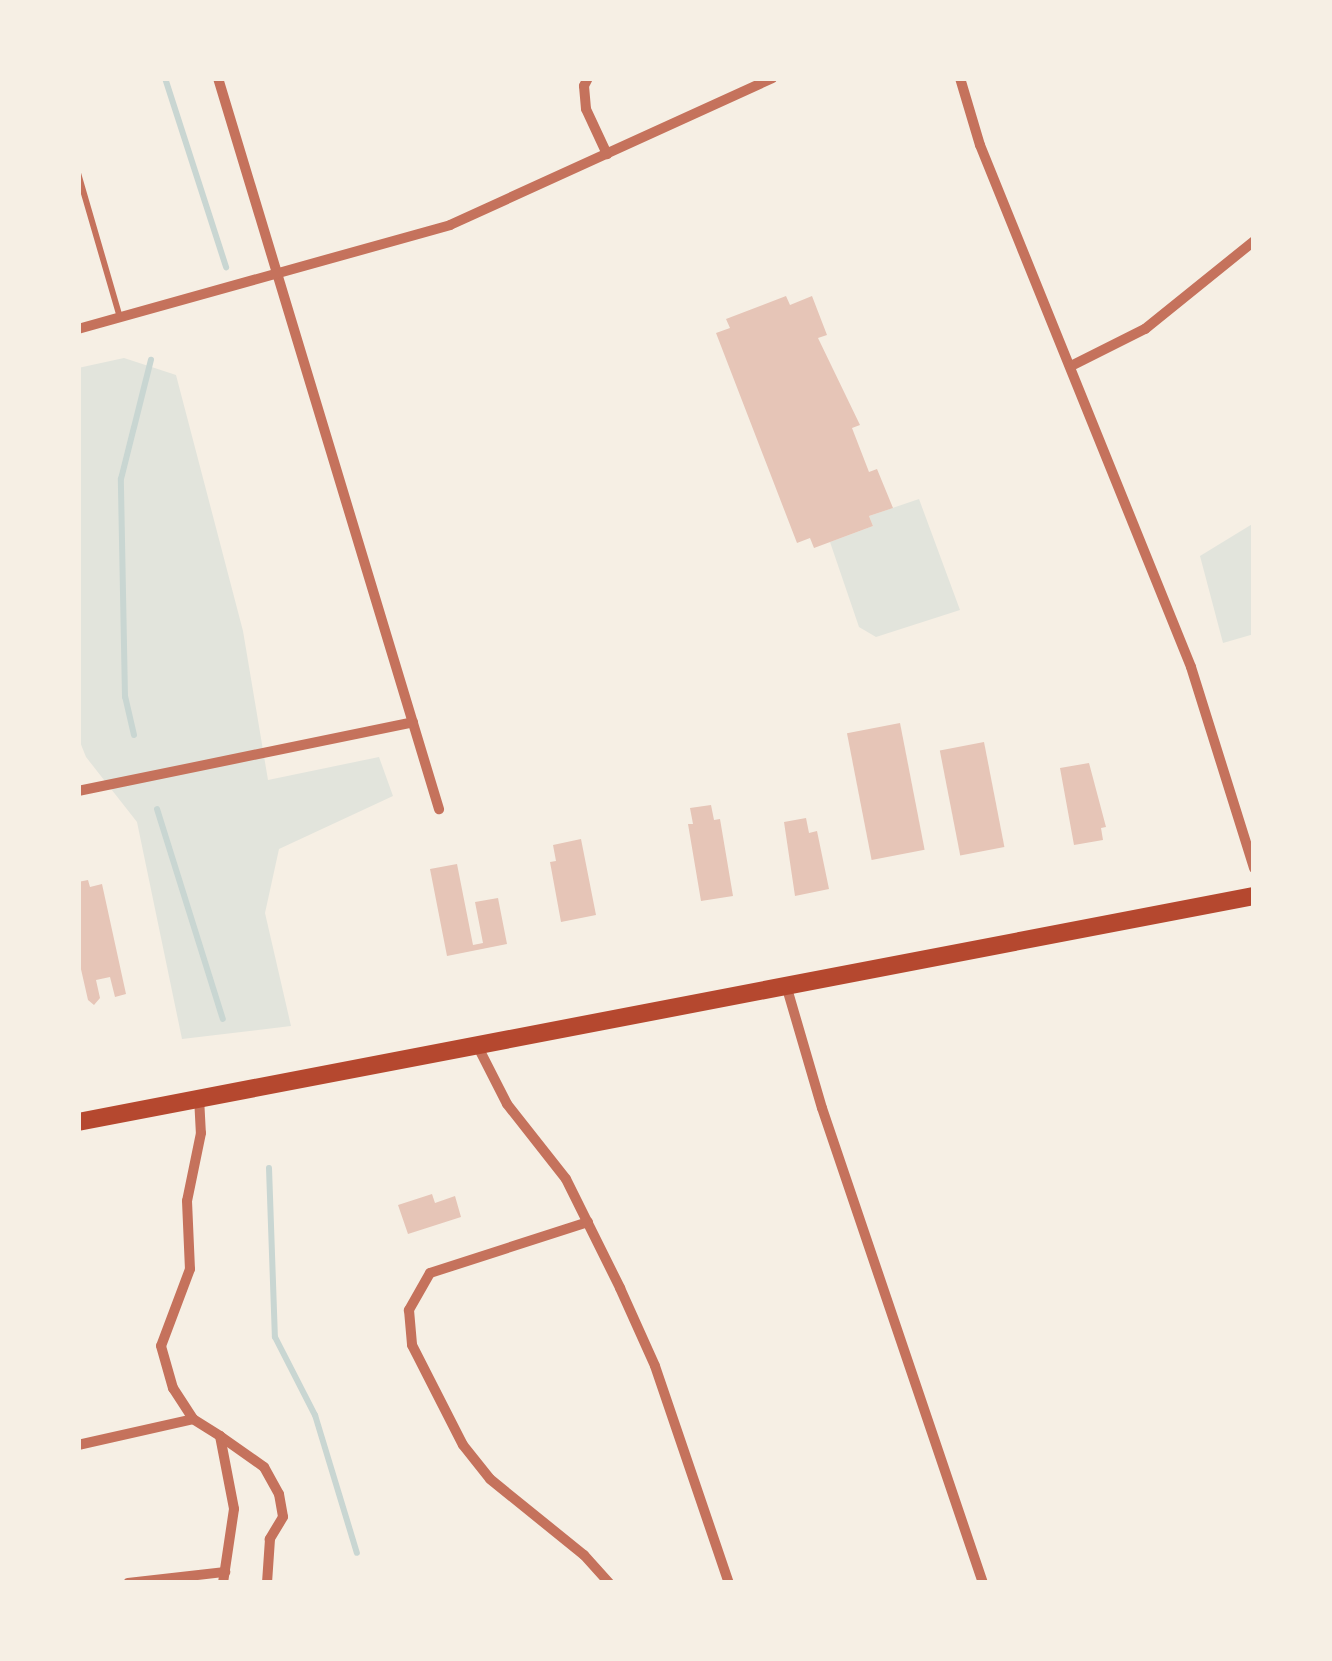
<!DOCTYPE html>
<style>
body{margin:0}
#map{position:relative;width:1332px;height:1661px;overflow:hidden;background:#f6efe4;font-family:"Titillium Web",sans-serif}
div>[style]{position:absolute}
.green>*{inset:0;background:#e2e4dc}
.stream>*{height:6px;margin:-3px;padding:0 3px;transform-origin:3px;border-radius:3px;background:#c9d6d2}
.building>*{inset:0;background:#e6c5b7;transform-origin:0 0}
.service>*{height:6px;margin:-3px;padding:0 3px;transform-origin:3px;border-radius:3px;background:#c5725c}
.minor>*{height:10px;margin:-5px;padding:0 5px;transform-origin:5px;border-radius:5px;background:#c5725c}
.trunk>*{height:18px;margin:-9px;padding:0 9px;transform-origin:9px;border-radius:9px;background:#b5482f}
span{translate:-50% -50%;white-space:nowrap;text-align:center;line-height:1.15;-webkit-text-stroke:12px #f6efe4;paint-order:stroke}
.frame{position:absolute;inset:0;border:81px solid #f6efe4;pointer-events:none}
</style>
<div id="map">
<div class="green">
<i style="clip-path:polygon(124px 358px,176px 375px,243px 631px,268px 780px,379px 757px,393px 796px,279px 849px,265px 913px,291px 1026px,182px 1039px,137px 822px,86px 757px,78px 737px,78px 368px)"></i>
<i style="clip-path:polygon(919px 499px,960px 610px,876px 637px,859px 627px,830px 542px,873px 526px,869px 516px)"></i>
<i style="clip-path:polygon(1254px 523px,1254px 634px,1223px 643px,1200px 556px)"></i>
</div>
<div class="stream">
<i style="left:165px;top:78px;width:199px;rotate:72.1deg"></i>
<i style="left:134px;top:735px;width:39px;rotate:-103deg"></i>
<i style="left:125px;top:697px;width:218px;rotate:-91.1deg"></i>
<i style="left:121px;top:479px;width:123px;rotate:-75.9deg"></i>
<i style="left:157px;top:809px;width:220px;rotate:72.6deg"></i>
<i style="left:269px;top:1168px;width:169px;rotate:88deg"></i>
<i style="left:275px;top:1337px;width:88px;rotate:62.9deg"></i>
<i style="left:315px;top:1415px;width:144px;rotate:73.1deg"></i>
</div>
<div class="building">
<i style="clip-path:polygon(786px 296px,790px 305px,812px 296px,827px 335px,818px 338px,860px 425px,852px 428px,869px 472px,877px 469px,893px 508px,869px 516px,873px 526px,814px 548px,810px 538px,797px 543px,716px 333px,730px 328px,726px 319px)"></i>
<i style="left:900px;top:723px;width:129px;height:54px;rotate:79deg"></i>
<i style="left:984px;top:742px;width:107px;height:45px;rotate:79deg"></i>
<i style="clip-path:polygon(1089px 763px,1106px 827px,1101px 828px,1103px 840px,1074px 845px,1060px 768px)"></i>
<i style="clip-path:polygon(711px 805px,714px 820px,720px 819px,733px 896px,701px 901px,688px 824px,693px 824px,690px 808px)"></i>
<i style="clip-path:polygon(806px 818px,809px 833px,817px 831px,829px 889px,795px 896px,784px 822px)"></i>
<i style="clip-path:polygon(581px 839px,596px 915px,561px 922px,550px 862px,556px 861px,553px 845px)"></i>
<i style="clip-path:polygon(457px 864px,473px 945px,483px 943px,475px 902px,498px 898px,507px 944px,447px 956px,430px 869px)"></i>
<i style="clip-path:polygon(88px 880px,90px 887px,102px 884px,126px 994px,115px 997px,110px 977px,96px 980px,100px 998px,94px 1005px,88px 1000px,78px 956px,78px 882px)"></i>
<i style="clip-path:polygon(432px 1194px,435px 1203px,455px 1196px,461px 1217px,408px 1234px,398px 1205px)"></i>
</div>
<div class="service">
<i style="left:78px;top:173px;width:151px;rotate:73.8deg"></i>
</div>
<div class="minor">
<i style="left:218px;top:78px;width:764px;rotate:73.18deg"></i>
<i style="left:588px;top:78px;width:9px;rotate:117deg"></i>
<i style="left:584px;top:86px;width:23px;rotate:85deg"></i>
<i style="left:586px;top:109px;width:50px;rotate:65deg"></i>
<i style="left:960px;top:78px;width:70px;rotate:73.4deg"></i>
<i style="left:980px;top:145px;width:563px;rotate:67.99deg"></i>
<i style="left:1191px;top:667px;width:211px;rotate:72.6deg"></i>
<i style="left:78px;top:329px;width:386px;rotate:-15.6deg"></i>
<i style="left:450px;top:225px;width:354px;rotate:-24.5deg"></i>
<i style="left:1071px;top:366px;width:83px;rotate:-26.6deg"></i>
<i style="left:1145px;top:329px;width:140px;rotate:-38.9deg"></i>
<i style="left:78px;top:791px;width:342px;rotate:-11.6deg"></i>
<i style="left:786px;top:985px;width:128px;rotate:73.7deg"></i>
<i style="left:822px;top:1108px;width:502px;rotate:71.28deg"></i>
<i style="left:478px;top:1047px;width:64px;rotate:63deg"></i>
<i style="left:507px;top:1104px;width:95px;rotate:51.8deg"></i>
<i style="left:566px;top:1179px;width:122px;rotate:63.6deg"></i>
<i style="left:620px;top:1288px;width:85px;rotate:65.8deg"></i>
<i style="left:655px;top:1366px;width:229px;rotate:71.2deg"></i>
<i style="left:199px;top:1097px;width:36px;rotate:87deg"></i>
<i style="left:201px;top:1133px;width:69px;rotate:101.6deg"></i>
<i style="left:187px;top:1201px;width:68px;rotate:87.5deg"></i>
<i style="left:190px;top:1269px;width:82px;rotate:110.6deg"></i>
<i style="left:161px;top:1346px;width:44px;rotate:74.1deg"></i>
<i style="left:173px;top:1388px;width:37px;rotate:57deg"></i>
<i style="left:193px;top:1419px;width:32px;rotate:32deg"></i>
<i style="left:220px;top:1436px;width:74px;rotate:79.1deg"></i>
<i style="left:234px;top:1509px;width:75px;rotate:98.5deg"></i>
<i style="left:588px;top:1222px;width:166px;rotate:162.1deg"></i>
<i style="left:430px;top:1273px;width:43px;rotate:119.6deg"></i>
<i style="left:409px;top:1310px;width:35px;rotate:85deg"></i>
<i style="left:412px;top:1345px;width:112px;rotate:63deg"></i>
<i style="left:463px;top:1445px;width:43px;rotate:51.5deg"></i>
<i style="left:490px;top:1479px;width:121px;rotate:39deg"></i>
<i style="left:584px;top:1555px;width:38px;rotate:48deg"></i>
<i style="left:220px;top:1436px;width:54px;rotate:35.2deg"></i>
<i style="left:264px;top:1467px;width:31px;rotate:61deg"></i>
<i style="left:279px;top:1494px;width:23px;rotate:80deg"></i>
<i style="left:283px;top:1517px;width:26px;rotate:121deg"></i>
<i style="left:270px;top:1539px;width:44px;rotate:93.9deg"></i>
<i style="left:78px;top:1445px;width:118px;rotate:-12.7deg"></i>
<i style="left:128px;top:1583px;width:98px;rotate:-6.5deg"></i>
</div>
<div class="trunk">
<i style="left:78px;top:1122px;width:1198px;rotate:-10.88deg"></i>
</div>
<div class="frame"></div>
</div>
